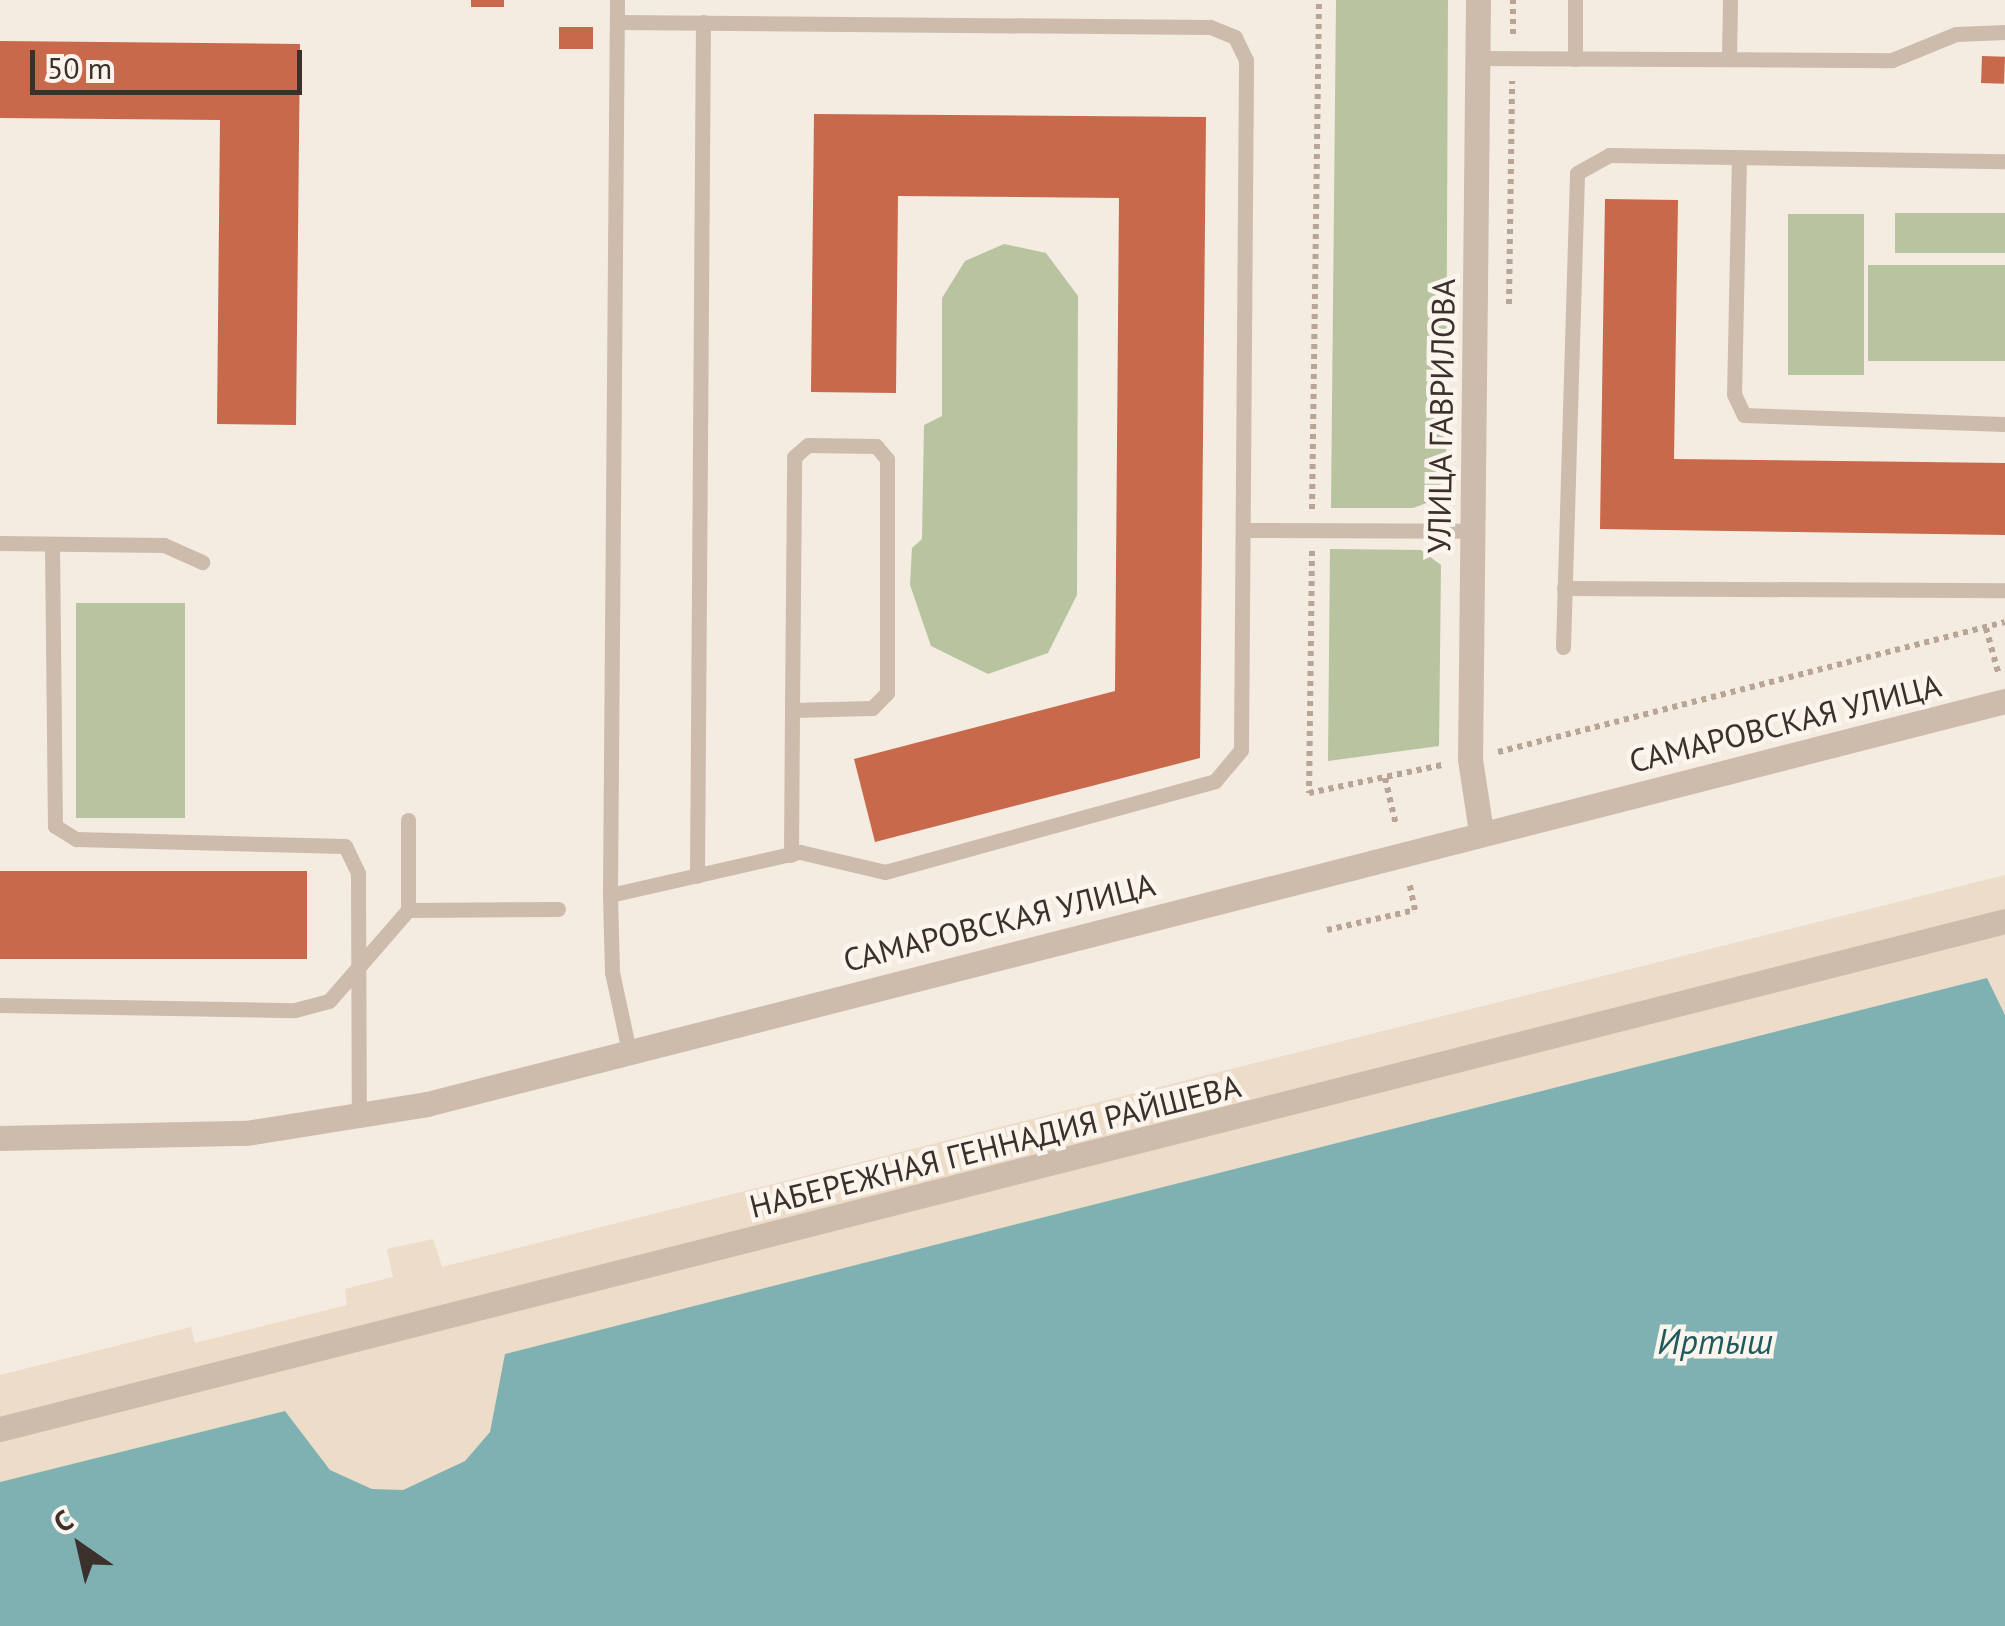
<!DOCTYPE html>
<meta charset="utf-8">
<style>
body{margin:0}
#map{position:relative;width:2005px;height:1626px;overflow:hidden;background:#f4ebe1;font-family:"PT Sans",sans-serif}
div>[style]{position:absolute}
.green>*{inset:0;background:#b8c4a0;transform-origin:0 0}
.plaza>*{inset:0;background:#ecdcc8}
.water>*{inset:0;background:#7fb0b2}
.building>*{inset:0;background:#c8694b;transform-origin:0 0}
.path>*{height:6px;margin-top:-3px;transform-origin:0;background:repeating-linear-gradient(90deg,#b9a596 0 5px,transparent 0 10px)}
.lane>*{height:15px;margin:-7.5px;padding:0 7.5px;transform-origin:7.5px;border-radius:7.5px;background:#cdbbac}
.street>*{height:25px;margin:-12.5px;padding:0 12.5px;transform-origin:12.5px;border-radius:12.5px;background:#cdbbac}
span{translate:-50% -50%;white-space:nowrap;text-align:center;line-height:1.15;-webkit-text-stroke:9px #fbf5ee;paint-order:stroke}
.street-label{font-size:32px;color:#3b302b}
.water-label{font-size:35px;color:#1f5a5e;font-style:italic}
.north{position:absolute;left:30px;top:1496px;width:100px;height:100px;-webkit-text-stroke:8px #fbf5ee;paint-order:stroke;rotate:326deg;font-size:28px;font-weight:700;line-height:40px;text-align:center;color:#3b302b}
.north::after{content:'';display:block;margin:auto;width:35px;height:45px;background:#3b302b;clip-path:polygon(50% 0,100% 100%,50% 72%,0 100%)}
.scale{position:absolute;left:30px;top:50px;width:272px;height:45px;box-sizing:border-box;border:5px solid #3b302b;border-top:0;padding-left:12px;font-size:30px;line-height:35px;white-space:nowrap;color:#3b302b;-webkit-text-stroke:8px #fbf5ee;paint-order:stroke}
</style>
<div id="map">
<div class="green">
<i style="clip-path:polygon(1336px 0,1448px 0,1446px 474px,1432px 501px,1413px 508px,1331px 508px)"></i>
<i style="left:2005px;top:213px;width:40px;height:110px;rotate:90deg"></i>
<i style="left:1864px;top:214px;width:161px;height:76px;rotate:90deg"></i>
<i style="clip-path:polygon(1004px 244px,1046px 253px,1078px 296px,1077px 595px,1048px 653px,988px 674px,931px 646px,910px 585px,912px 548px,922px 539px,924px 425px,942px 416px,942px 298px,965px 261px)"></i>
<i style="left:2005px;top:265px;width:96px;height:137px;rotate:90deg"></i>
<i style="clip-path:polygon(1330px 549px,1421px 550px,1441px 565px,1439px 746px,1328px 761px)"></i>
<i style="left:76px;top:603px;width:109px;height:215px"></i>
</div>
<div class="plaza">
<i style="clip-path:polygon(2005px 875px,2005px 1015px,1987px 978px,506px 1354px,490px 1432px,465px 1461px,403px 1490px,372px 1489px,330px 1470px,285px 1411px,0 1482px,0 1375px,191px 1327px,195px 1343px,347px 1305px,345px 1289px,393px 1277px,387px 1249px,433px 1239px,442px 1267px)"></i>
</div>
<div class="water">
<i style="clip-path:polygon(1987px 978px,2005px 1015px,2005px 1626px,0 1626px,0 1482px,285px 1411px,330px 1470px,372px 1489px,403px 1490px,465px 1461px,490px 1432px,505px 1354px)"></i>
</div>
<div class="building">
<i style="left:471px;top:0;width:33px;height:7px"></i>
<i style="left:559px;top:27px;width:34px;height:22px"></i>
<i style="clip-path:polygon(0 41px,300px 44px,296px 425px,217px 424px,220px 120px,0 118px)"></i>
<i style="left:1982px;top:56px;width:23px;height:27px;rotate:2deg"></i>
<i style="clip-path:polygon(814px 114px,1206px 117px,1200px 758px,875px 842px,854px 759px,1115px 691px,1119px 198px,898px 196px,896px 393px,811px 392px)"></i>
<i style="clip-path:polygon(1605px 199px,1678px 200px,1674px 459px,2005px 463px,2005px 535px,1600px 529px)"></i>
<i style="left:0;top:871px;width:307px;height:88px"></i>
</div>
<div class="path">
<i style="left:1513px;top:34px;width:34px;rotate:-90deg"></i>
<i style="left:1509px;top:304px;width:223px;rotate:-89.2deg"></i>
<i style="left:1312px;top:509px;width:509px;rotate:-89.21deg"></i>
<i style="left:1312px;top:551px;width:242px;rotate:90.7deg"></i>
<i style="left:1309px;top:793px;width:136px;rotate:-11.9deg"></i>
<i style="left:1986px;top:628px;width:46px;rotate:74.7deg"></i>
<i style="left:1498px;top:752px;width:523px;rotate:-14.38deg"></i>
<i style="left:1385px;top:778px;width:48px;rotate:76.8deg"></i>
<i style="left:1327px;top:930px;width:90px;rotate:-12.8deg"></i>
<i style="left:1415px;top:910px;width:29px;rotate:-102deg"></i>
</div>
<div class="lane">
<i style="left:617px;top:0;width:895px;rotate:90.45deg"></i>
<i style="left:610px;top:895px;width:77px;rotate:88.5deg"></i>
<i style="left:612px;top:972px;width:81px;rotate:77.9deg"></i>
<i style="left:1477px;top:58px;width:415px;rotate:0.3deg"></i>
<i style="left:1892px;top:60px;width:69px;rotate:-22.1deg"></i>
<i style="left:1956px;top:34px;width:49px;rotate:-2.3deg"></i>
<i style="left:1575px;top:59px;width:59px;rotate:-90deg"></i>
<i style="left:1729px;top:59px;width:59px;rotate:-89deg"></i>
<i style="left:1739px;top:158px;width:236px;rotate:91.2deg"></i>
<i style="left:1734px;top:394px;width:23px;rotate:65deg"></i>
<i style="left:1744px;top:415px;width:261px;rotate:2deg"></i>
<i style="left:1243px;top:530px;width:230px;rotate:0.2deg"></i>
<i style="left:0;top:543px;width:164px;rotate:0.7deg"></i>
<i style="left:164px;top:545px;width:42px;rotate:24.1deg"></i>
<i style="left:52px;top:544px;width:282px;rotate:89.4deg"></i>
<i style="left:55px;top:826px;width:25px;rotate:32deg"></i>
<i style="left:76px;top:839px;width:269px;rotate:1.5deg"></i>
<i style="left:345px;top:846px;width:30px;rotate:64deg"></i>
<i style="left:358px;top:873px;width:244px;rotate:89.8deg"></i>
<i style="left:1564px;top:588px;width:441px;rotate:0.3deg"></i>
<i style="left:1563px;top:647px;width:474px;rotate:-88.3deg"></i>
<i style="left:1577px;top:173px;width:37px;rotate:-29deg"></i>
<i style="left:1609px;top:155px;width:396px;rotate:0.9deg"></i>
<i style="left:791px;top:855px;width:145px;rotate:-89.6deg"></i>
<i style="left:792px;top:710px;width:253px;rotate:-89.5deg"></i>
<i style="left:794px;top:457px;width:18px;rotate:-41deg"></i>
<i style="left:808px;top:445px;width:68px;rotate:0.8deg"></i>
<i style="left:876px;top:446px;width:17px;rotate:50deg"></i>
<i style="left:887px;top:459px;width:234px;rotate:90deg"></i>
<i style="left:887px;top:693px;width:21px;rotate:135deg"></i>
<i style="left:872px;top:708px;width:80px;rotate:178.6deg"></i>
<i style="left:697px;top:876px;width:854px;rotate:-89.6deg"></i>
<i style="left:610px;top:895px;width:195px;rotate:-12.8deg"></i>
<i style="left:800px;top:852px;width:87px;rotate:13.2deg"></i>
<i style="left:885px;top:872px;width:342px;rotate:-15.4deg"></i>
<i style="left:1215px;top:781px;width:40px;rotate:-50deg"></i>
<i style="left:1241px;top:750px;width:690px;rotate:-89.58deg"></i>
<i style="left:1246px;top:60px;width:25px;rotate:-116deg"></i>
<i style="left:1235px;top:37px;width:27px;rotate:-158deg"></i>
<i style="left:1210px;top:27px;width:593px;rotate:-179.52deg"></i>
<i style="left:408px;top:910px;width:150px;rotate:-0.4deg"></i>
<i style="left:0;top:1005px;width:295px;rotate:1deg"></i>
<i style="left:295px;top:1010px;width:35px;rotate:-15deg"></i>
<i style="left:329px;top:1001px;width:121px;rotate:-49deg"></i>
<i style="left:408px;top:910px;width:90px;rotate:-90deg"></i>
</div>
<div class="street">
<i style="left:1478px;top:0;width:759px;rotate:90.6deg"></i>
<i style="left:1470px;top:759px;width:74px;rotate:81.4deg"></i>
<i style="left:0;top:1138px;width:246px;rotate:-1.2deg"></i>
<i style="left:246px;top:1133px;width:183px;rotate:-9.1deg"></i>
<i style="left:427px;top:1104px;width:1629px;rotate:-14.33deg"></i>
<i style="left:0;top:1429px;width:2068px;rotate:-14.22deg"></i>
</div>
<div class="street-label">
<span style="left:1441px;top:416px;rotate:-89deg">УЛИЦА ГАВРИЛОВА</span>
<span style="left:1785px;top:723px;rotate:-14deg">САМАРОВСКАЯ УЛИЦА</span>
<span style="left:999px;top:922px;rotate:-14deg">САМАРОВСКАЯ УЛИЦА</span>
<span style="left:995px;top:1146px;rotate:-14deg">НАБЕРЕЖНАЯ ГЕННАДИЯ РАЙШЕВА</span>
</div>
<div class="water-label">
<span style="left:1715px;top:1341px">Иртыш</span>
</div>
<div class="north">С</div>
<div class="scale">50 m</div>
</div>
